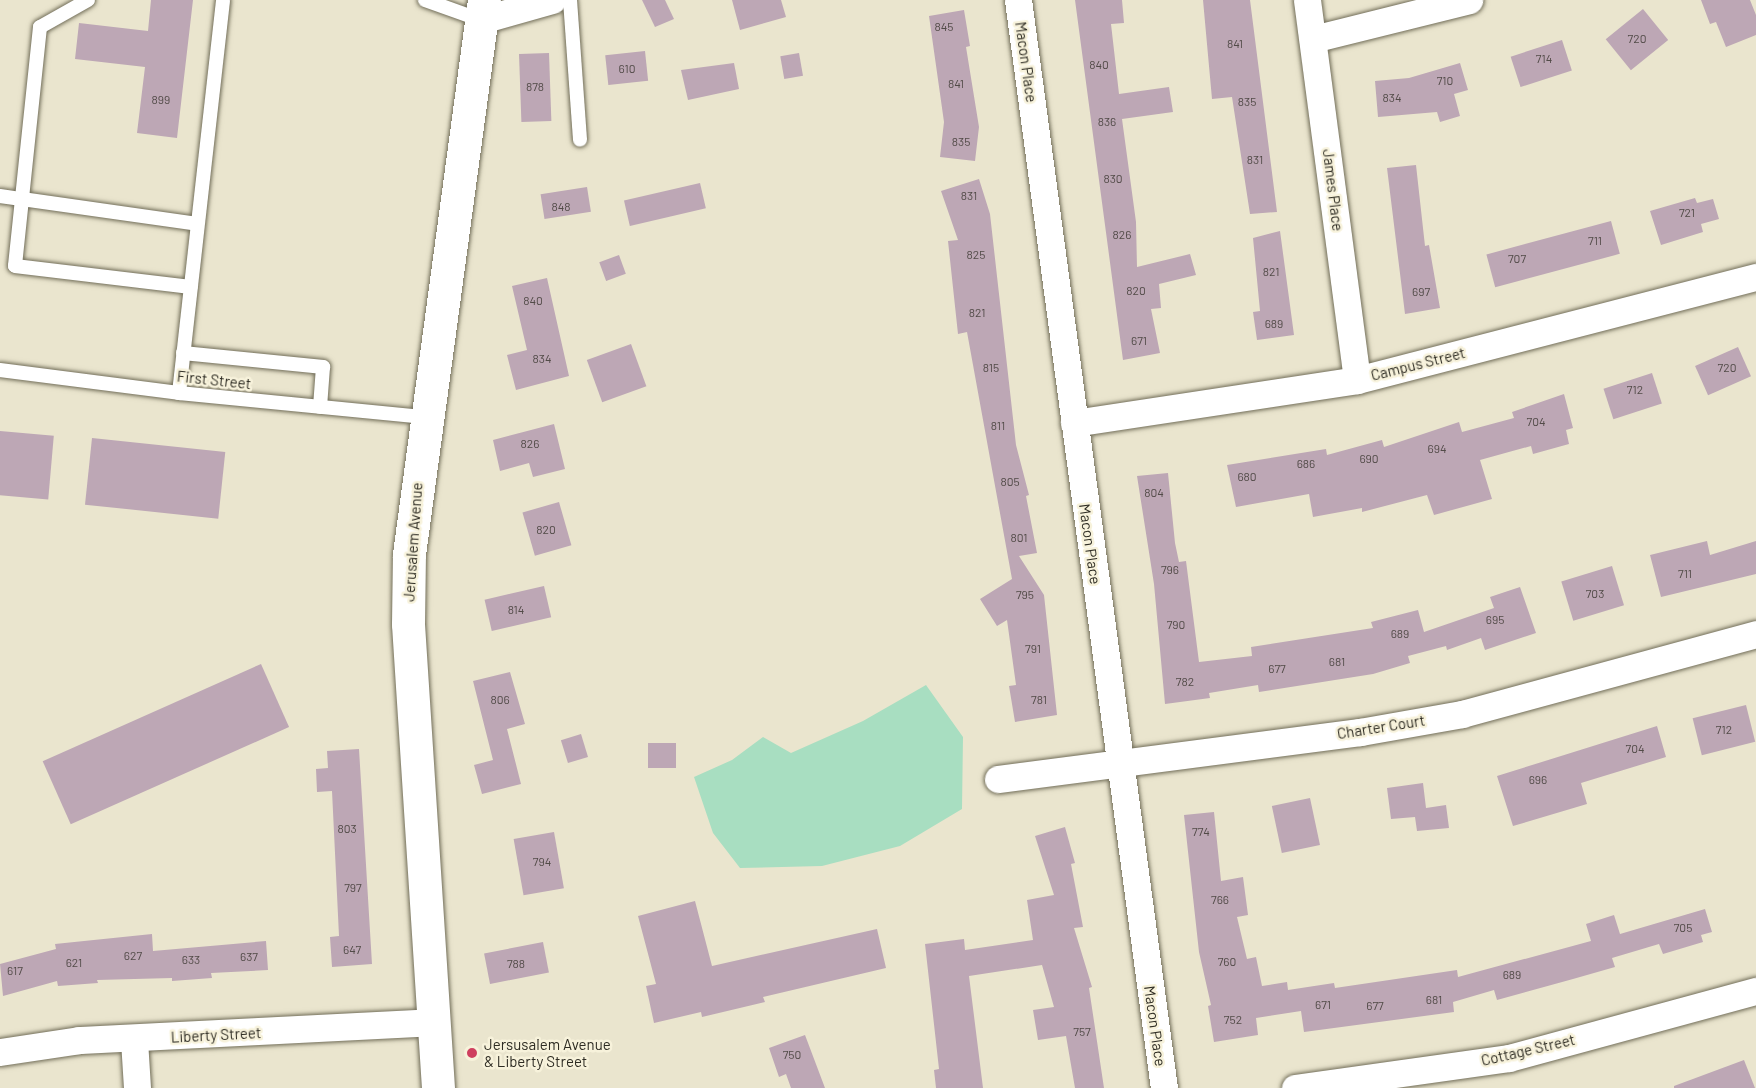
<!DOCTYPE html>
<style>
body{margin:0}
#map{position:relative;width:1756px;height:1088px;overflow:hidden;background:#eae5ce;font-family:Barlow,sans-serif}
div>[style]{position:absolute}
.green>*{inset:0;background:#a8dec1}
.building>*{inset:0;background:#bda7b5;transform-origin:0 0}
.roads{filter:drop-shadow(0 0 2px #726e59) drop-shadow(0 0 2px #726e59)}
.service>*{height:14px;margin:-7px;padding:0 7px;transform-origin:7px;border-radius:7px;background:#fff}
.minor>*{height:27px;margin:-13.5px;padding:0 13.5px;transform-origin:13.5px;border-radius:13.5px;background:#fff}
.primary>*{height:33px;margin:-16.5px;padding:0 16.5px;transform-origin:16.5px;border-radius:16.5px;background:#fff}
.dots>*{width:16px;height:16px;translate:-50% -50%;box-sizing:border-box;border:3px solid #f7f2db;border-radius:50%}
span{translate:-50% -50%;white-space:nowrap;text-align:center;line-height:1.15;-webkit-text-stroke:5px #f7f2db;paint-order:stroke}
.number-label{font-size:12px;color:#524b48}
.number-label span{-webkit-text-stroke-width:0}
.street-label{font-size:15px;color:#2e2c23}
.poi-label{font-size:15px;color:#2e2c23}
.left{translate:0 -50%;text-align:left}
</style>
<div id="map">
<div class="green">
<i style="clip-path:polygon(926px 685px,963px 737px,962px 809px,900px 846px,822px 866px,740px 868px,713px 833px,694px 777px,732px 760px,763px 737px,791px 753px,863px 721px)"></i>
</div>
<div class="building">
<i style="clip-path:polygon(151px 0,193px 0,177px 138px,137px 133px,145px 67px,75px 59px,79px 23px,148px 31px)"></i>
<i style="clip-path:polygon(642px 0,665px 0,674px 19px,655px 27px)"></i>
<i style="clip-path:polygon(732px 0,781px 0,786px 17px,740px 30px)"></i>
<i style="clip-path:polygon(1075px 0,1122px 0,1124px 23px,1111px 24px,1119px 94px,1169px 87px,1173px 112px,1122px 119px,1136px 222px,1137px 267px,1190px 254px,1196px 275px,1159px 284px,1161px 308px,1151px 309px,1160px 353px,1123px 360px)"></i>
<i style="clip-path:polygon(1203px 0,1250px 0,1277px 212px,1250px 214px,1232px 97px,1212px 99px)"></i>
<i style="clip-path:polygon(1701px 0,1750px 0,1756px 15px,1756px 35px,1726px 47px,1716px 22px,1710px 24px)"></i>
<i style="left:1643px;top:9px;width:40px;height:48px;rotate:51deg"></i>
<i style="clip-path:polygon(964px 10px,970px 46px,966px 47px,979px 127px,975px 161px,940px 157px,944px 122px,929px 16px)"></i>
<i style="left:1562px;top:40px;width:32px;height:54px;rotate:72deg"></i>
<i style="left:645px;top:51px;width:30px;height:40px;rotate:84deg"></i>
<i style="left:549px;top:53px;width:68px;height:30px;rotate:88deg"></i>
<i style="left:799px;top:53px;width:23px;height:19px;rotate:80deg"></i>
<i style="clip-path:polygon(734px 63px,739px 89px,688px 100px,681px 70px)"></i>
<i style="clip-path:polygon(1460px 63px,1468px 90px,1454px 94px,1460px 116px,1440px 122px,1437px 112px,1378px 117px,1375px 81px,1409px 78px)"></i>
<i style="clip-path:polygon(1416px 165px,1425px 246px,1429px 245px,1440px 308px,1405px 314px,1387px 168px)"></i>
<i style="clip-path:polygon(979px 179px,990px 214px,1016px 445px,1029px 495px,1026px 496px,1037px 553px,1019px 556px,1044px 595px,1057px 715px,1015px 722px,1009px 686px,1016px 685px,1007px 620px,997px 626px,980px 599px,1012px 579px,967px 332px,958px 334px,948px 241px,958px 240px,941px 191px)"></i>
<i style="left:700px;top:183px;width:26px;height:78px;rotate:77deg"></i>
<i style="left:587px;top:187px;width:25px;height:47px;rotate:81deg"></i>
<i style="clip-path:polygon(1695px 198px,1697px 203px,1713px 199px,1719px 219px,1701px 224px,1703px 232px,1661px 245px,1650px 211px)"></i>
<i style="left:1611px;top:221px;width:34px;height:129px;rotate:75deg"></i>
<i style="clip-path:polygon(1280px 231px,1294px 335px,1257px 340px,1253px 312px,1260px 311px,1253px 238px)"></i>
<i style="left:619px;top:255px;width:20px;height:21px;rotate:70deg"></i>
<i style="clip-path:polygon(547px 278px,569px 376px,516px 390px,507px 355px,527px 350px,512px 286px)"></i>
<i style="left:631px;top:344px;width:45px;height:47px;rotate:70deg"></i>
<i style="left:1738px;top:347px;width:32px;height:47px;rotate:66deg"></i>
<i style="left:1652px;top:373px;width:32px;height:51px;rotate:72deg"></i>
<i style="clip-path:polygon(1564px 394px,1573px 428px,1566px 430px,1569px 444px,1533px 454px,1531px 446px,1480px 460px,1492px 499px,1434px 515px,1427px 495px,1362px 512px,1362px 508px,1313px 517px,1309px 494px,1236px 507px,1227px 465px,1326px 449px,1327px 455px,1382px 440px,1384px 447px,1459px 422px,1462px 432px,1514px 418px,1512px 412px)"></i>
<i style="clip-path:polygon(554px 424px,565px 469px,533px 477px,529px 463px,500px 471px,493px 440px)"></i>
<i style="left:0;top:431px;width:54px;height:64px;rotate:5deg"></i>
<i style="left:92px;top:438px;width:134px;height:67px;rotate:6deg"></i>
<i style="clip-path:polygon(1168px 473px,1175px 543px,1179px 562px,1186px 561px,1199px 662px,1252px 656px,1251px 647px,1373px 628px,1371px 622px,1418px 610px,1424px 632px,1494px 608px,1490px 597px,1520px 587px,1536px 633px,1485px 650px,1481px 638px,1447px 650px,1446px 646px,1408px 656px,1410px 663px,1373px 674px,1259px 692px,1258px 685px,1209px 693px,1210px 698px,1165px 704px,1154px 584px,1137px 476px)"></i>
<i style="left:559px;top:502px;width:45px;height:38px;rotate:74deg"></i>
<i style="clip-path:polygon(1707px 541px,1710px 555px,1756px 541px,1756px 574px,1661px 597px,1650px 555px)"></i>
<i style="left:1612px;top:566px;width:41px;height:53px;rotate:73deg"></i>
<i style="left:544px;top:586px;width:32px;height:61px;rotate:77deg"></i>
<i style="left:261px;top:664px;width:69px;height:239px;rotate:66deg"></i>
<i style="clip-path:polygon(510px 672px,525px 724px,507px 729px,521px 784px,482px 794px,474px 765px,493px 760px,473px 681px)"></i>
<i style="left:1746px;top:705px;width:38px;height:55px;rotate:76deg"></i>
<i style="clip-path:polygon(1657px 726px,1666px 757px,1581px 783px,1587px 804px,1513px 826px,1497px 776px)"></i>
<i style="left:581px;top:734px;width:24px;height:21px;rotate:73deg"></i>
<i style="left:648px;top:743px;width:28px;height:25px"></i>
<i style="clip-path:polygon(359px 749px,372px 964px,332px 967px,330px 937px,339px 936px,332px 791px,317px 792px,316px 769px,328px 768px,327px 751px)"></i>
<i style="clip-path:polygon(1423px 783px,1426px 808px,1446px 805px,1449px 828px,1417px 831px,1415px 817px,1391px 819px,1387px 788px)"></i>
<i style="left:1310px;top:798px;width:48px;height:39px;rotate:78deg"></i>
<i style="clip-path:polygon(1214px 812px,1221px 881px,1243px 877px,1248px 915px,1237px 917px,1247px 959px,1256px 957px,1262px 986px,1287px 982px,1288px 990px,1334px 983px,1335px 988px,1457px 970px,1458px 977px,1591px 941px,1586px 924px,1614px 915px,1620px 934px,1705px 909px,1712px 932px,1701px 935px,1703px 942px,1663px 954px,1659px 944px,1612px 958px,1615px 967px,1573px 979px,1497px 1000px,1494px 990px,1453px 1002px,1454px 1012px,1304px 1032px,1301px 1011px,1256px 1018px,1258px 1035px,1214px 1042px,1208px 1006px,1211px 1005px,1199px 952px,1184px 815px)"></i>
<i style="clip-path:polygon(1065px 827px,1075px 863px,1071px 864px,1083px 927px,1074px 928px,1092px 987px,1089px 988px,1104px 1088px,1075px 1088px,1066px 1036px,1038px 1040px,1033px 1010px,1054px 1007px,1042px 965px,969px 976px,983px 1088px,936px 1088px,934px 1070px,939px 1069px,925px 944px,964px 939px,965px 950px,1033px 940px,1027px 900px,1054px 895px,1035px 836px)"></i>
<i style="left:554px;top:832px;width:57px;height:41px;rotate:80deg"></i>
<i style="clip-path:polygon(695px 901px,712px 966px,877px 929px,886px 968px,763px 997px,765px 1002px,702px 1017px,701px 1012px,654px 1023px,646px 986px,656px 984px,638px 916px)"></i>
<i style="clip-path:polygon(152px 934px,153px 951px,266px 941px,268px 970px,211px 973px,212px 978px,172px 981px,172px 978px,97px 980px,98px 983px,58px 986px,57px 981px,3px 996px,0 964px,56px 949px,55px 944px)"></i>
<i style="left:543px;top:942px;width:31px;height:60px;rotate:79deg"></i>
<i style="clip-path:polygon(805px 1035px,825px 1088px,791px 1088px,786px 1074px,779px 1077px,769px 1048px)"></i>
<i style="clip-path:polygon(1744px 1060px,1755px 1088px,1674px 1088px,1674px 1086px)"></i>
</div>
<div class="roads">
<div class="service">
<i style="left:88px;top:0;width:55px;rotate:150.6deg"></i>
<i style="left:40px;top:27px;width:173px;rotate:96deg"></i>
<i style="left:22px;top:199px;width:177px;rotate:8.1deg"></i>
<i style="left:425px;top:0;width:59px;rotate:19.7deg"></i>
<i style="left:570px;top:0;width:140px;rotate:85.9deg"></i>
<i style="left:0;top:196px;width:22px;rotate:8deg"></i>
<i style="left:22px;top:199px;width:67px;rotate:96deg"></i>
<i style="left:15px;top:266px;width:177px;rotate:6.8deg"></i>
<i style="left:183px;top:353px;width:141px;rotate:5.7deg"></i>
<i style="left:323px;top:367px;width:40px;rotate:94.3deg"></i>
<i style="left:0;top:370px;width:180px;rotate:7.3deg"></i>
<i style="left:179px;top:393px;width:247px;rotate:5.6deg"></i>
<i style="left:179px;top:393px;width:395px;rotate:-83.6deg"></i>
</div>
<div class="minor">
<i style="left:1018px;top:0;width:1098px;rotate:82.36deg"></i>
<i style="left:1307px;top:0;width:383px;rotate:82.5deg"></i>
<i style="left:481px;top:20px;width:74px;rotate:-15.7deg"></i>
<i style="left:1313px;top:39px;width:161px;rotate:-14deg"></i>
<i style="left:1074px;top:423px;width:286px;rotate:-8.6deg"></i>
<i style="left:1357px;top:380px;width:412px;rotate:-14.5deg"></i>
<i style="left:998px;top:779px;width:365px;rotate:-7.4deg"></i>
<i style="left:1360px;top:732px;width:104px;rotate:-10deg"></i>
<i style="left:1462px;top:714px;width:305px;rotate:-15.2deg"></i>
<i style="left:134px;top:1040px;width:48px;rotate:86.4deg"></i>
<i style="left:0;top:1052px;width:80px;rotate:-8.6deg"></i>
<i style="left:79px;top:1040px;width:354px;rotate:-2.9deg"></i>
<i style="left:1295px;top:1088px;width:216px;rotate:-8deg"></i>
<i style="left:1509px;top:1058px;width:256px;rotate:-15.2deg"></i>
</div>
<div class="primary">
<i style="left:438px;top:1088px;width:465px;rotate:-93.7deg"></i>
<i style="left:408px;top:624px;width:70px;rotate:-89.2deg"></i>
<i style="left:409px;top:554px;width:559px;rotate:-82.29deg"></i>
</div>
</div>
<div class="dots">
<i style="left:472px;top:1053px;background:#cf3f5f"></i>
</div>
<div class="number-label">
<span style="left:944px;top:27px">845</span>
<span style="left:1637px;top:39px">720</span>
<span style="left:1235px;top:44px">841</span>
<span style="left:1544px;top:59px">714</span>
<span style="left:1099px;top:65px">840</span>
<span style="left:627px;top:69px">610</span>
<span style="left:1445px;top:81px">710</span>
<span style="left:956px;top:84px">841</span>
<span style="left:535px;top:87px">878</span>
<span style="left:1392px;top:98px">834</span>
<span style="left:161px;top:100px">899</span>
<span style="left:1247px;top:102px">835</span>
<span style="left:1107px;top:122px">836</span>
<span style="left:961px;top:142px">835</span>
<span style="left:1255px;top:160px">831</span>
<span style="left:1113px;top:179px">830</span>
<span style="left:969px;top:196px">831</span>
<span style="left:561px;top:207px">848</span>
<span style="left:1687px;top:213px">721</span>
<span style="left:1122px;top:235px">826</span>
<span style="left:1595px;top:241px">711</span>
<span style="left:976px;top:255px">825</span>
<span style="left:1517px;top:259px">707</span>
<span style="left:1271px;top:272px">821</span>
<span style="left:1136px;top:291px">820</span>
<span style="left:1421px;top:292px">697</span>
<span style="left:533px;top:301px">840</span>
<span style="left:977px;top:313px">821</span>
<span style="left:1274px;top:324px">689</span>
<span style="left:1139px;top:341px">671</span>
<span style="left:542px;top:359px">834</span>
<span style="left:991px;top:368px">815</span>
<span style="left:1727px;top:368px">720</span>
<span style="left:1635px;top:390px">712</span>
<span style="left:1536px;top:422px">704</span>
<span style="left:998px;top:426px">811</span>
<span style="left:530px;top:444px">826</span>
<span style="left:1437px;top:449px">694</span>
<span style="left:1369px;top:459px">690</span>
<span style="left:1306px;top:464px">686</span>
<span style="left:1247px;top:477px">680</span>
<span style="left:1010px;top:482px">805</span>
<span style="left:1154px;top:493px">804</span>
<span style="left:546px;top:530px">820</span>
<span style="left:1019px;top:538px">801</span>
<span style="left:1170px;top:570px">796</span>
<span style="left:1685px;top:574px">711</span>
<span style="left:1595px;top:594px">703</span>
<span style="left:1025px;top:595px">795</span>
<span style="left:516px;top:610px">814</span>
<span style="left:1495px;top:620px">695</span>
<span style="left:1176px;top:625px">790</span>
<span style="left:1400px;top:634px">689</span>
<span style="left:1033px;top:649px">791</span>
<span style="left:1337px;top:662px">681</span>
<span style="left:1277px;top:669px">677</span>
<span style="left:1185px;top:682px">782</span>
<span style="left:500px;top:700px">806</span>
<span style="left:1039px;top:700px">781</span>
<span style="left:1724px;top:730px">712</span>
<span style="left:1635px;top:749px">704</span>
<span style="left:1538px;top:780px">696</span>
<span style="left:347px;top:829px">803</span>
<span style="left:1201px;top:832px">774</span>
<span style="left:542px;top:862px">794</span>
<span style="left:353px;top:888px">797</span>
<span style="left:1220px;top:900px">766</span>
<span style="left:1683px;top:928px">705</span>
<span style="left:352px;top:950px">647</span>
<span style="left:133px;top:956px">627</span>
<span style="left:249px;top:957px">637</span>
<span style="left:191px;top:960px">633</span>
<span style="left:1227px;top:962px">760</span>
<span style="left:74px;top:963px">621</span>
<span style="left:516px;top:964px">788</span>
<span style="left:15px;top:971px">617</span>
<span style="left:1512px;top:975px">689</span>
<span style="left:1434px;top:1000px">681</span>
<span style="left:1323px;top:1005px">671</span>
<span style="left:1375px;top:1006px">677</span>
<span style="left:1233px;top:1020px">752</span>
<span style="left:1082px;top:1032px">757</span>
<span style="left:792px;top:1055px">750</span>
</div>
<div class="street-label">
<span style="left:1026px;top:62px;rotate:82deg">Macon Place</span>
<span style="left:1333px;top:190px;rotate:83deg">James Place</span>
<span style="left:1418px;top:364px;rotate:-14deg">Campus Street</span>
<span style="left:214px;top:380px;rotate:6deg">First Street</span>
<span style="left:413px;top:542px;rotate:-86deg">Jerusalem Avenue</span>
<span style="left:1090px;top:544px;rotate:82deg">Macon Place</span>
<span style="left:1381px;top:727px;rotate:-9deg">Charter Court</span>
<span style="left:1155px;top:1026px;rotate:82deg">Macon Place</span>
<span style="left:216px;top:1035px;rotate:-3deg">Liberty Street</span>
<span style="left:1528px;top:1050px;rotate:-13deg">Cottage Street</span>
</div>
<div class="poi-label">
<span class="left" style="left:484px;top:1053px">Jersusalem Avenue<br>&amp; Liberty Street</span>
</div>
</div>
